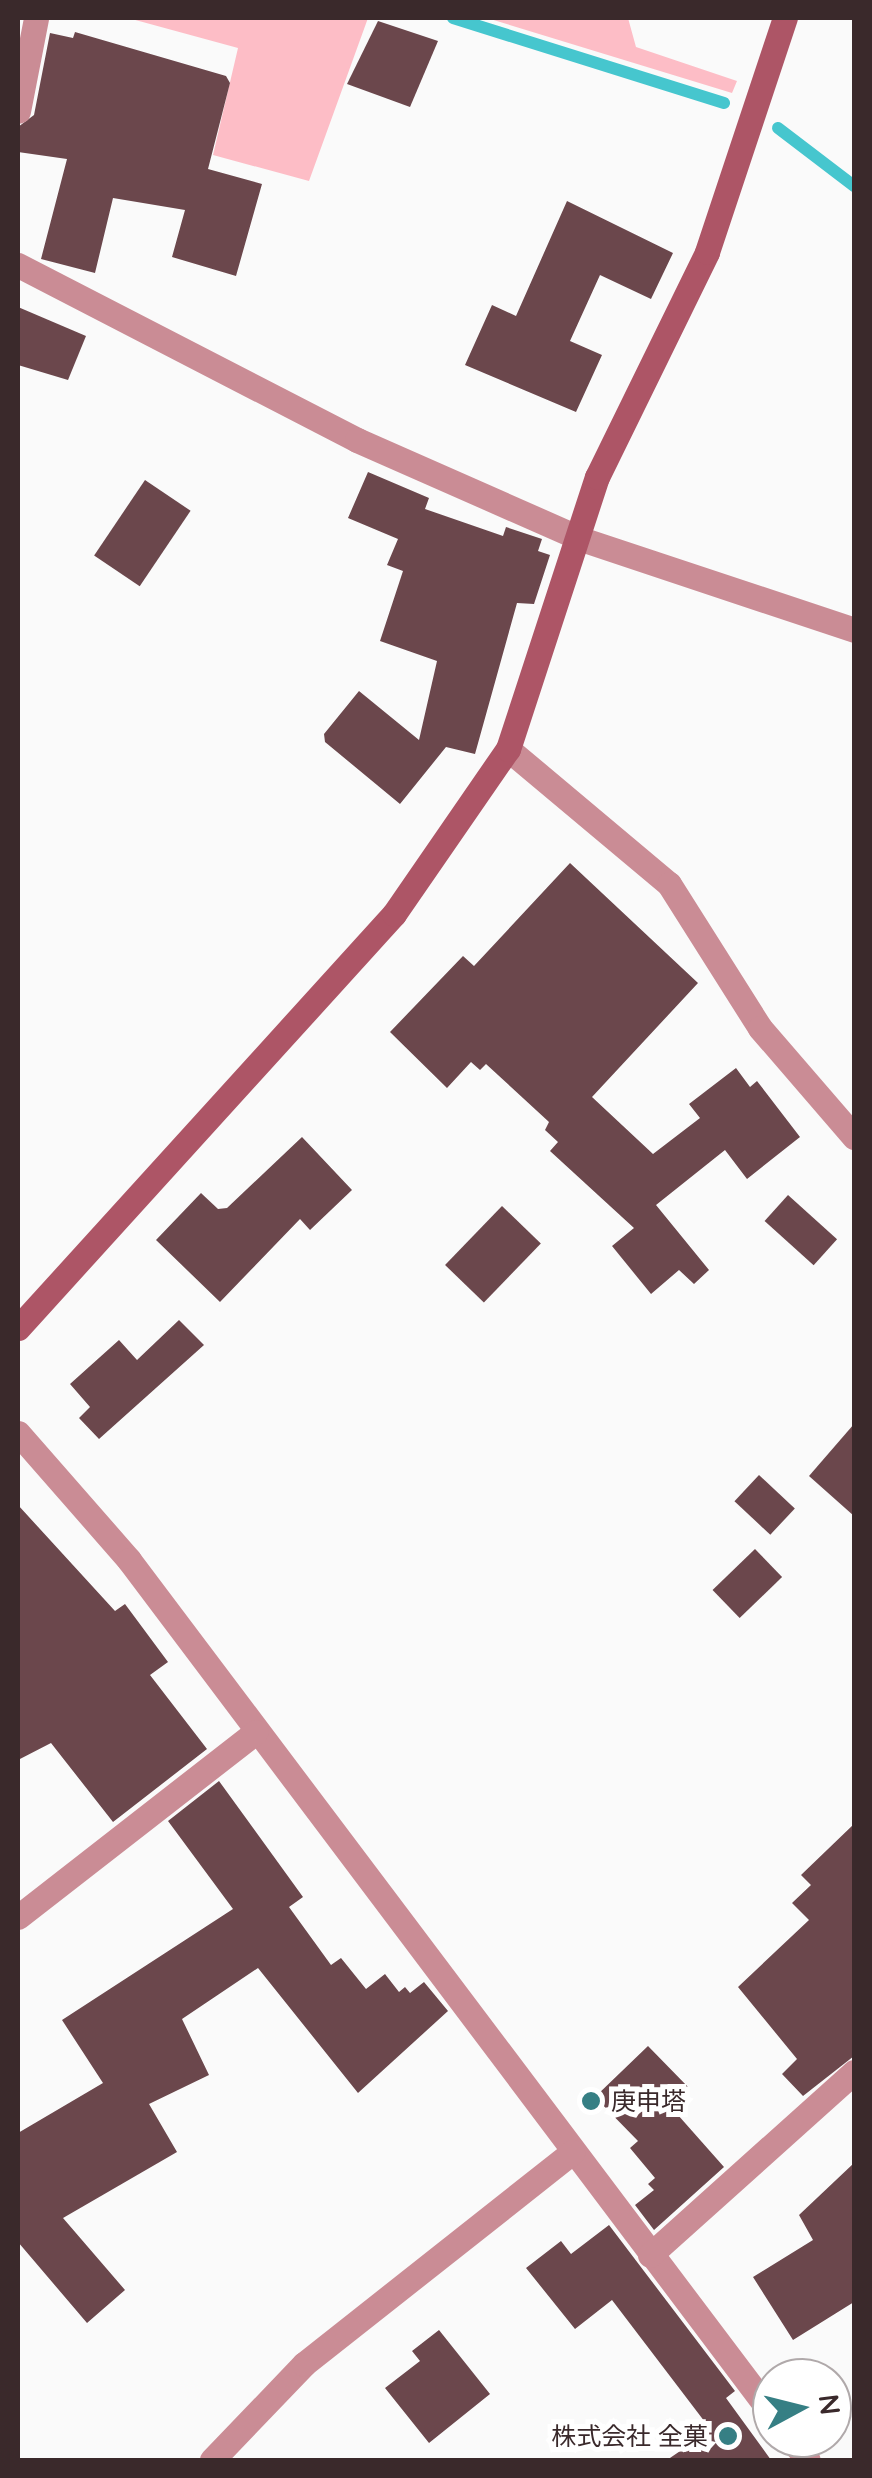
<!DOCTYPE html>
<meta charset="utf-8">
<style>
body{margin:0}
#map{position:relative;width:872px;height:2478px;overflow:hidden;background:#fafafa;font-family:Quicksand,"Noto Sans JP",sans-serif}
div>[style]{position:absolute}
.green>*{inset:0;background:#fdbdc6}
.stream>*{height:12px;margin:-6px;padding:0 6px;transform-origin:6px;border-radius:6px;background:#46c6ce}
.building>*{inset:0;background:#6b474c;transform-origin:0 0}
.street>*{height:25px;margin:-12.5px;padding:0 12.5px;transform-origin:12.5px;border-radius:12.5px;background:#ca8c95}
.secondary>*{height:25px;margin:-12.5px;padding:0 12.5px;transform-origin:12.5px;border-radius:12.5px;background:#ad5566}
.dots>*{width:28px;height:28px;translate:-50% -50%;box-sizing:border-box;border:5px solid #fff;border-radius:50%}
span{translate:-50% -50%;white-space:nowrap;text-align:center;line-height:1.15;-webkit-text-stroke:10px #fff;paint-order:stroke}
.poi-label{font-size:25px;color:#3a292b}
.left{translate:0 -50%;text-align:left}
.right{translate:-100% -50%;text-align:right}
.frame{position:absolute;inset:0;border:20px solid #3a292b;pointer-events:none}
.north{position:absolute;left:752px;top:2358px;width:100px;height:100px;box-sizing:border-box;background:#fff;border:2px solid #b0a9aa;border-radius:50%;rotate:83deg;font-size:28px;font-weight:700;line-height:40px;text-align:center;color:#3a292b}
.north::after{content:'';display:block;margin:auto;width:35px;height:45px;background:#367f84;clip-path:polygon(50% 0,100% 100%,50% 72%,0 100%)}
</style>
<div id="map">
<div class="green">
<i style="clip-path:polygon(128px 18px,368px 18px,309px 181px,213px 155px,238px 48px)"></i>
<i style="clip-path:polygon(487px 18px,628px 18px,636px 47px,737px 81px,732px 93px)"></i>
</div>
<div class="stream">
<i style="left:453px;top:18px;width:284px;rotate:17.4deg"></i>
<i style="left:778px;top:128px;width:96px;rotate:37.3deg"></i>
</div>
<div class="building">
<i style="clip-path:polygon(378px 21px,438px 41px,410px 107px,347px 84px)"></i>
<i style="clip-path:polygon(75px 32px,226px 76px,230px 83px,208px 169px,262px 184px,236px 276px,172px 257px,185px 210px,113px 198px,95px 273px,41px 259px,67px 159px,18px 152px,18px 127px,34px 115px,50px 33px,73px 38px)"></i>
<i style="clip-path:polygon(567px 201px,673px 253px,651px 299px,600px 275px,570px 341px,602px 355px,576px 412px,465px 365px,492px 305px,516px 316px)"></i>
<i style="clip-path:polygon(18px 307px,86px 336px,68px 380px,18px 365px)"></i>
<i style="clip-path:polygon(368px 472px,429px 498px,425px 509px,503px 536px,506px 527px,542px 539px,538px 551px,550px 555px,534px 604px,517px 603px,475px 754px,446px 747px,400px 804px,325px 742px,324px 734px,359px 691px,419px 740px,437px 661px,380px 641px,403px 571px,387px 565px,398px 539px,348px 518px)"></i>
<i style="left:145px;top:480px;width:55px;height:91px;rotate:34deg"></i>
<i style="clip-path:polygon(570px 863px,698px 983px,592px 1097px,653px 1154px,700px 1118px,689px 1104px,736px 1068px,750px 1087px,757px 1081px,800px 1137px,747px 1179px,725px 1150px,656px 1205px,709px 1270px,694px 1284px,679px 1270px,651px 1294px,612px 1246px,634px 1228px,550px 1151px,558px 1142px,545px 1130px,549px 1122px,486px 1064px,480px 1070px,471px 1062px,447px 1088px,390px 1032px,463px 956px,474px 966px)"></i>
<i style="clip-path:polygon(302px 1137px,352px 1190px,310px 1230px,300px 1219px,220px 1302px,156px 1240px,201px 1193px,218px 1209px,227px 1208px)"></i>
<i style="left:788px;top:1195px;width:66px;height:35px;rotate:42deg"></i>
<i style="left:502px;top:1206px;width:54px;height:82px;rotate:44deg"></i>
<i style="clip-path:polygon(179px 1320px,204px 1345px,99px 1439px,79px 1418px,90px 1407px,70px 1384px,119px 1340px,137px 1360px)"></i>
<i style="clip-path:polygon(854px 1424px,854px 1516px,809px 1476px)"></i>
<i style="left:759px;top:1475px;width:49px;height:36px;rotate:43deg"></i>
<i style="clip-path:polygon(18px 1505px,115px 1611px,125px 1604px,168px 1662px,150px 1675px,207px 1749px,113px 1822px,51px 1743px,18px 1760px)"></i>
<i style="left:755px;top:1549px;width:39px;height:59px;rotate:46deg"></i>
<i style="clip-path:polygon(219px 1781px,303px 1897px,289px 1907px,331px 1965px,341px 1958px,366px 1989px,385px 1974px,399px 1992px,405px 1987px,410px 1993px,424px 1982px,448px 2011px,358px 2093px,258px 1968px,182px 2019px,209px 2075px,149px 2104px,177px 2152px,63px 2218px,125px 2290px,87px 2323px,18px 2242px,18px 2133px,103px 2083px,62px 2020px,233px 1909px,168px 1821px)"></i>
<i style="clip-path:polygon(854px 1824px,854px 2056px,803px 2096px,782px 2074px,797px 2059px,738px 1987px,809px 1920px,792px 1903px,811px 1885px,801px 1875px)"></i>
<i style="clip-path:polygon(648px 2046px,689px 2088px,670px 2106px,724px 2167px,654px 2230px,635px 2205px,654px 2190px,648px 2184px,655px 2178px,630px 2148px,638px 2141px,595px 2097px)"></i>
<i style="clip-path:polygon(854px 2163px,854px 2302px,793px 2340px,753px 2277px,813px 2240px,799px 2215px)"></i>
<i style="clip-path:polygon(609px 2225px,735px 2391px,726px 2398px,771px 2460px,667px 2460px,711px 2430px,612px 2300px,575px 2329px,526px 2268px,561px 2241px,571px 2254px)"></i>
<i style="clip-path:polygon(439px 2330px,490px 2394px,429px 2443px,385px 2388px,420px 2361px,412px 2351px)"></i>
</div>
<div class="street">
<i style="left:18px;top:111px;width:95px;rotate:-79deg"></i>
<i style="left:18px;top:265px;width:382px;rotate:27.3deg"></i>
<i style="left:357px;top:440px;width:245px;rotate:23.8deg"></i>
<i style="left:581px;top:539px;width:288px;rotate:18.4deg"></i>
<i style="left:508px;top:749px;width:210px;rotate:40deg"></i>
<i style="left:669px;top:884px;width:170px;rotate:57.7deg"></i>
<i style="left:760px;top:1028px;width:144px;rotate:49.2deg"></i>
<i style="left:18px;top:1433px;width:169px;rotate:48.8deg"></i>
<i style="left:129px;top:1560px;width:1069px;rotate:53.02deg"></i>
<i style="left:18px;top:1917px;width:301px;rotate:-37.9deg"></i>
<i style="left:650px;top:2255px;width:274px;rotate:-41.9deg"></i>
<i style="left:790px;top:2438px;width:28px;rotate:51deg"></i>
<i style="left:212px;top:2460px;width:133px;rotate:-46.2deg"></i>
<i style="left:304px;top:2364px;width:342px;rotate:-38.3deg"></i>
</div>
<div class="secondary">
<i style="left:18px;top:1328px;width:559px;rotate:-47.75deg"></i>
<i style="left:394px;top:914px;width:201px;rotate:-55.4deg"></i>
<i style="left:508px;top:749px;width:286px;rotate:-71.9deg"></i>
<i style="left:597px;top:477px;width:250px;rotate:-63.9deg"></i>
<i style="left:707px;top:252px;width:247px;rotate:-71.6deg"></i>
</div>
<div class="dots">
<i style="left:591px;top:2101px;background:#367f84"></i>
<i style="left:728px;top:2436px;background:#367f84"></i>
</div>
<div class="poi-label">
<span class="left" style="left:611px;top:2101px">庚申塔</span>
<span class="right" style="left:708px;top:2436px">株式会社 全菓</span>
</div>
<div class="frame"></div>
<div class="north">N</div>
</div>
